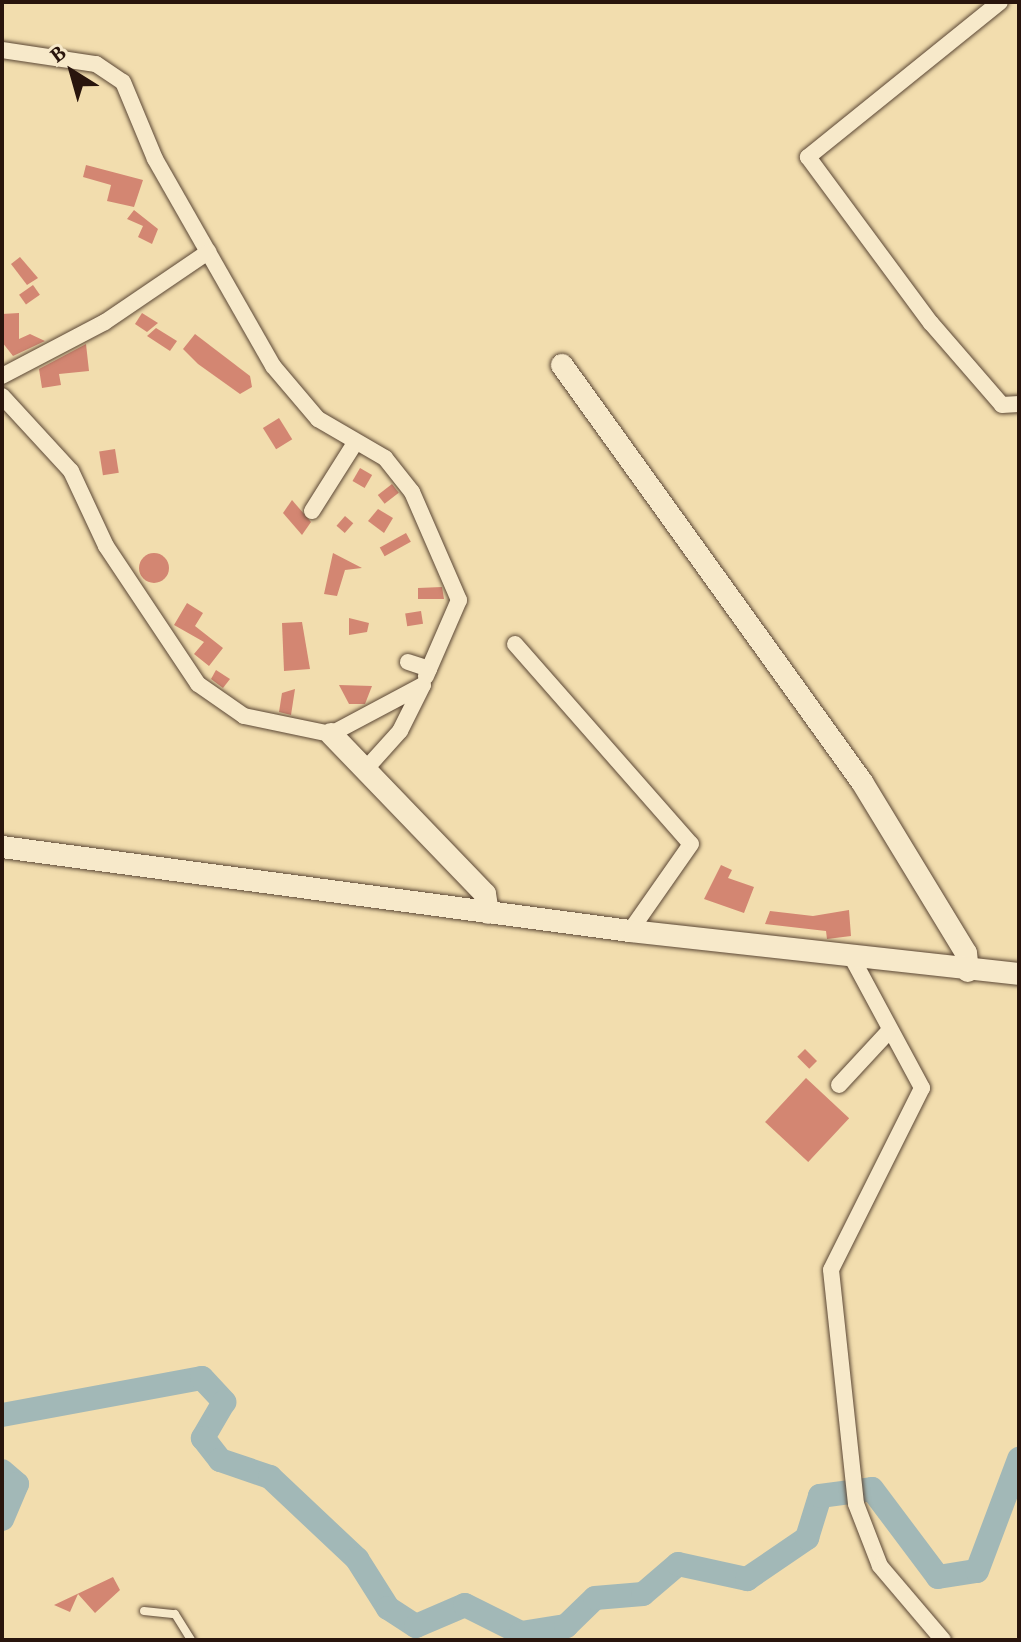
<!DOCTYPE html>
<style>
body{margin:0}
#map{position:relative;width:1021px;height:1642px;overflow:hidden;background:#f2ddae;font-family:"Gentium Book Plus",serif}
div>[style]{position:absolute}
.river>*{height:24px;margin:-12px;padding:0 12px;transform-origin:12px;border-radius:12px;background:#a2b8b7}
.building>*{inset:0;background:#d38672;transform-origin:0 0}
.round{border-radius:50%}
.roads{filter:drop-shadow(0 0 2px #5b4735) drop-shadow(0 0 2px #5b4735)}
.lane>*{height:8px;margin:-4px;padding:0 4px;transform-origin:4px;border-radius:4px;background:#f7e9ca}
.street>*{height:16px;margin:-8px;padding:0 8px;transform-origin:8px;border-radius:8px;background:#f7e9ca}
.secondary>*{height:22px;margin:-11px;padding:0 11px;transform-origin:11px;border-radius:11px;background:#f7e9ca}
span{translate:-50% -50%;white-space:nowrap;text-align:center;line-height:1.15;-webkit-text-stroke:7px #f7e9ca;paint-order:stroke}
.frame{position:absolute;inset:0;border:4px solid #29150d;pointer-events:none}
.north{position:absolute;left:32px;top:32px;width:80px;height:80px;-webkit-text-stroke:6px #f7e9ca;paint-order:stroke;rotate:323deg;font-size:22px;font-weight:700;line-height:32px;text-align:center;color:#29150d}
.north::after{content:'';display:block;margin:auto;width:28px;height:36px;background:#29150d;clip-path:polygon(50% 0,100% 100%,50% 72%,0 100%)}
</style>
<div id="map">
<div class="river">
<i style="left:2px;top:1415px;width:203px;rotate:-10.5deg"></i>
<i style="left:202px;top:1378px;width:33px;rotate:47deg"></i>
<i style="left:224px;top:1402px;width:42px;rotate:120.3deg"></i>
<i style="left:203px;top:1438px;width:28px;rotate:52deg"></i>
<i style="left:220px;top:1460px;width:53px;rotate:18.8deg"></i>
<i style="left:270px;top:1477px;width:120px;rotate:43.3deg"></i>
<i style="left:357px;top:1559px;width:58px;rotate:57.7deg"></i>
<i style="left:388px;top:1608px;width:33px;rotate:33deg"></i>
<i style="left:416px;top:1626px;width:53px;rotate:-23.2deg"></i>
<i style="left:465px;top:1605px;width:63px;rotate:26.6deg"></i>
<i style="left:521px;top:1633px;width:46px;rotate:-8.8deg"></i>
<i style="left:566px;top:1626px;width:40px;rotate:-44deg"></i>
<i style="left:595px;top:1598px;width:48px;rotate:-4.8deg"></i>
<i style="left:643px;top:1594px;width:46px;rotate:-40.6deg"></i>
<i style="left:678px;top:1564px;width:71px;rotate:12.3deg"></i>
<i style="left:747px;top:1579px;width:73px;rotate:-34.3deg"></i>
<i style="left:807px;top:1538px;width:44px;rotate:-72.8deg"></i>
<i style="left:820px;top:1496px;width:52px;rotate:-7.7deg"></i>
<i style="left:872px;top:1489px;width:110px;rotate:53.1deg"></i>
<i style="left:938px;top:1577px;width:39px;rotate:-9deg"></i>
<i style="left:977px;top:1571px;width:120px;rotate:-69.4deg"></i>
<i style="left:2px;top:1471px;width:20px;rotate:41deg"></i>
<i style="left:17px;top:1484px;width:38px;rotate:113deg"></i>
</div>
<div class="building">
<i style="clip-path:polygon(86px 165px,143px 180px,134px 207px,107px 201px,111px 185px,83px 177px)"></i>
<i style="clip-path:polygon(134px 210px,158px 229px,152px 244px,138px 237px,143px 226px,127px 219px)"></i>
<i style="clip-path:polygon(20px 257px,38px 278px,27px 285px,11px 264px)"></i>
<i style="left:33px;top:285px;width:12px;height:17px;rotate:55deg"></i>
<i style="clip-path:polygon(19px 313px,19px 339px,30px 334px,45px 341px,13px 356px,2px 342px,2px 314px)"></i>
<i style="clip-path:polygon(142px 313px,158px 323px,147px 332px,135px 324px)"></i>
<i style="clip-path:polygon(156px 328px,177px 341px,170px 351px,147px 336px)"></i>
<i style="clip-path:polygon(195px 334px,250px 376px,252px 387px,240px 394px,198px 364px,183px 349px)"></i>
<i style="clip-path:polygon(86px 344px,89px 371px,59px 374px,61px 385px,42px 388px,39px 369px)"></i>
<i style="left:279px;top:418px;width:25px;height:19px;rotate:58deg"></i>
<i style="left:115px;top:449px;width:24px;height:16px;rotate:81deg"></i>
<i style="left:360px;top:468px;width:14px;height:15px;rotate:30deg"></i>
<i style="left:392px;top:484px;width:11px;height:18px;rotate:52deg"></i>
<i style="clip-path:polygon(292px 500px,311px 522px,302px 535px,283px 513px)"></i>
<i style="clip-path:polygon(378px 509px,393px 518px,384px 533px,368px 521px)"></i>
<i style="left:345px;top:516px;width:11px;height:13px;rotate:41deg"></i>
<i style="left:406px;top:533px;width:10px;height:30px;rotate:61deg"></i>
<i class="round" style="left:139px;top:553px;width:30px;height:30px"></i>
<i style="clip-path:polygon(333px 553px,362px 568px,345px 570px,337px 596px,324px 594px)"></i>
<i style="clip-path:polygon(442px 587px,444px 599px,418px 599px,418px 588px)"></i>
<i style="clip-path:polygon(187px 603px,203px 613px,195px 626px,223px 648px,209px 666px,194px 654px,204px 642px,174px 625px)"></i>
<i style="left:421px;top:611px;width:13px;height:16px;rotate:81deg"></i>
<i style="clip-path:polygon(349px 618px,369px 623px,367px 632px,349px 635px)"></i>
<i style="clip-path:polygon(302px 622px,310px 669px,284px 671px,282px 623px)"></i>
<i style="clip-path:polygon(216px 670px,230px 679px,223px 688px,211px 679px)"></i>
<i style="clip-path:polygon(339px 685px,372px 686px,365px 704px,349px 704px)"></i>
<i style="clip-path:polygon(295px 689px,291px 715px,279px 712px,282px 693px)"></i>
<i style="clip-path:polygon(721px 865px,732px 870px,728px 878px,754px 887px,744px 913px,704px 899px)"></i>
<i style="clip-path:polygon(849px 910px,851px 936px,827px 939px,826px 931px,765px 924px,770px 911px,813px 916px)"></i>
<i style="left:805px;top:1049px;width:17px;height:11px;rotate:45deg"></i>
<i style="left:806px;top:1078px;width:59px;height:60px;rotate:43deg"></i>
<i style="clip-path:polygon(113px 1577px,120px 1590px,95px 1613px,78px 1594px,70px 1612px,54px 1605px)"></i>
</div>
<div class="roads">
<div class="lane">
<i style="left:144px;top:1611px;width:31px;rotate:6deg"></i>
<i style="left:175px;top:1614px;width:31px;rotate:58deg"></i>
</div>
<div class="street">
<i style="left:1000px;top:2px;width:247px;rotate:141.1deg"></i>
<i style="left:808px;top:157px;width:207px;rotate:53.5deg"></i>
<i style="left:931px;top:323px;width:108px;rotate:49.1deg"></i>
<i style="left:1002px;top:405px;width:17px;rotate:-3deg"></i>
<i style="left:2px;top:50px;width:95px;rotate:8.5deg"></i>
<i style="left:96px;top:64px;width:32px;rotate:34deg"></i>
<i style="left:123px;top:82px;width:83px;rotate:67.4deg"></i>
<i style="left:155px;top:159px;width:238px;rotate:60.3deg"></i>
<i style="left:273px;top:366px;width:70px;rotate:49.7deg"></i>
<i style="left:318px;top:419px;width:78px;rotate:30.2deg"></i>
<i style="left:385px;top:458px;width:43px;rotate:51.5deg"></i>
<i style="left:412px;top:492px;width:118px;rotate:66.5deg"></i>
<i style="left:459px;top:600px;width:75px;rotate:113.5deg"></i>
<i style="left:2px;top:376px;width:116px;rotate:-27.7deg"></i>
<i style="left:105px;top:322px;width:125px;rotate:-34.2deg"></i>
<i style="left:2px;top:396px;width:102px;rotate:47.4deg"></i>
<i style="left:71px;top:471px;width:83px;rotate:65deg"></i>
<i style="left:106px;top:546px;width:166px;rotate:56.3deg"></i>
<i style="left:198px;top:684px;width:56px;rotate:34.8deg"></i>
<i style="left:244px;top:716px;width:89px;rotate:11.7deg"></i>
<i style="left:331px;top:734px;width:104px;rotate:-28deg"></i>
<i style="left:423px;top:685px;width:51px;rotate:116.6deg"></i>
<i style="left:400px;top:731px;width:54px;rotate:132deg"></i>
<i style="left:312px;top:511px;width:80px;rotate:-57.7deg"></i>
<i style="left:515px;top:644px;width:266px;rotate:48.7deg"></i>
<i style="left:691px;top:844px;width:106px;rotate:125deg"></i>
<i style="left:408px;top:662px;width:22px;rotate:18deg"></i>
<i style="left:429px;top:669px;width:8px;rotate:113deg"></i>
<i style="left:851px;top:956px;width:150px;rotate:61.7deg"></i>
<i style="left:922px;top:1088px;width:203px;rotate:116.6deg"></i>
<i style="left:831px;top:1270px;width:235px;rotate:83.9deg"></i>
<i style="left:856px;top:1504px;width:66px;rotate:68.8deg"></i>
<i style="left:880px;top:1566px;width:97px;rotate:49.6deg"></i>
<i style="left:839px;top:1085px;width:75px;rotate:-47.2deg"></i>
</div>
<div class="secondary">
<i style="left:562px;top:365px;width:514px;rotate:54.27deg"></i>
<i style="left:862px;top:782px;width:200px;rotate:58.7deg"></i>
<i style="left:966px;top:953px;width:18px;rotate:84deg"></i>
<i style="left:331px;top:734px;width:222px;rotate:46.1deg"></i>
<i style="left:485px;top:894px;width:19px;rotate:81deg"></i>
<i style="left:2px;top:847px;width:634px;rotate:7.62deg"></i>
<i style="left:630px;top:931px;width:391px;rotate:6.3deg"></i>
</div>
</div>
<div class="frame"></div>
<div class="north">B</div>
</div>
